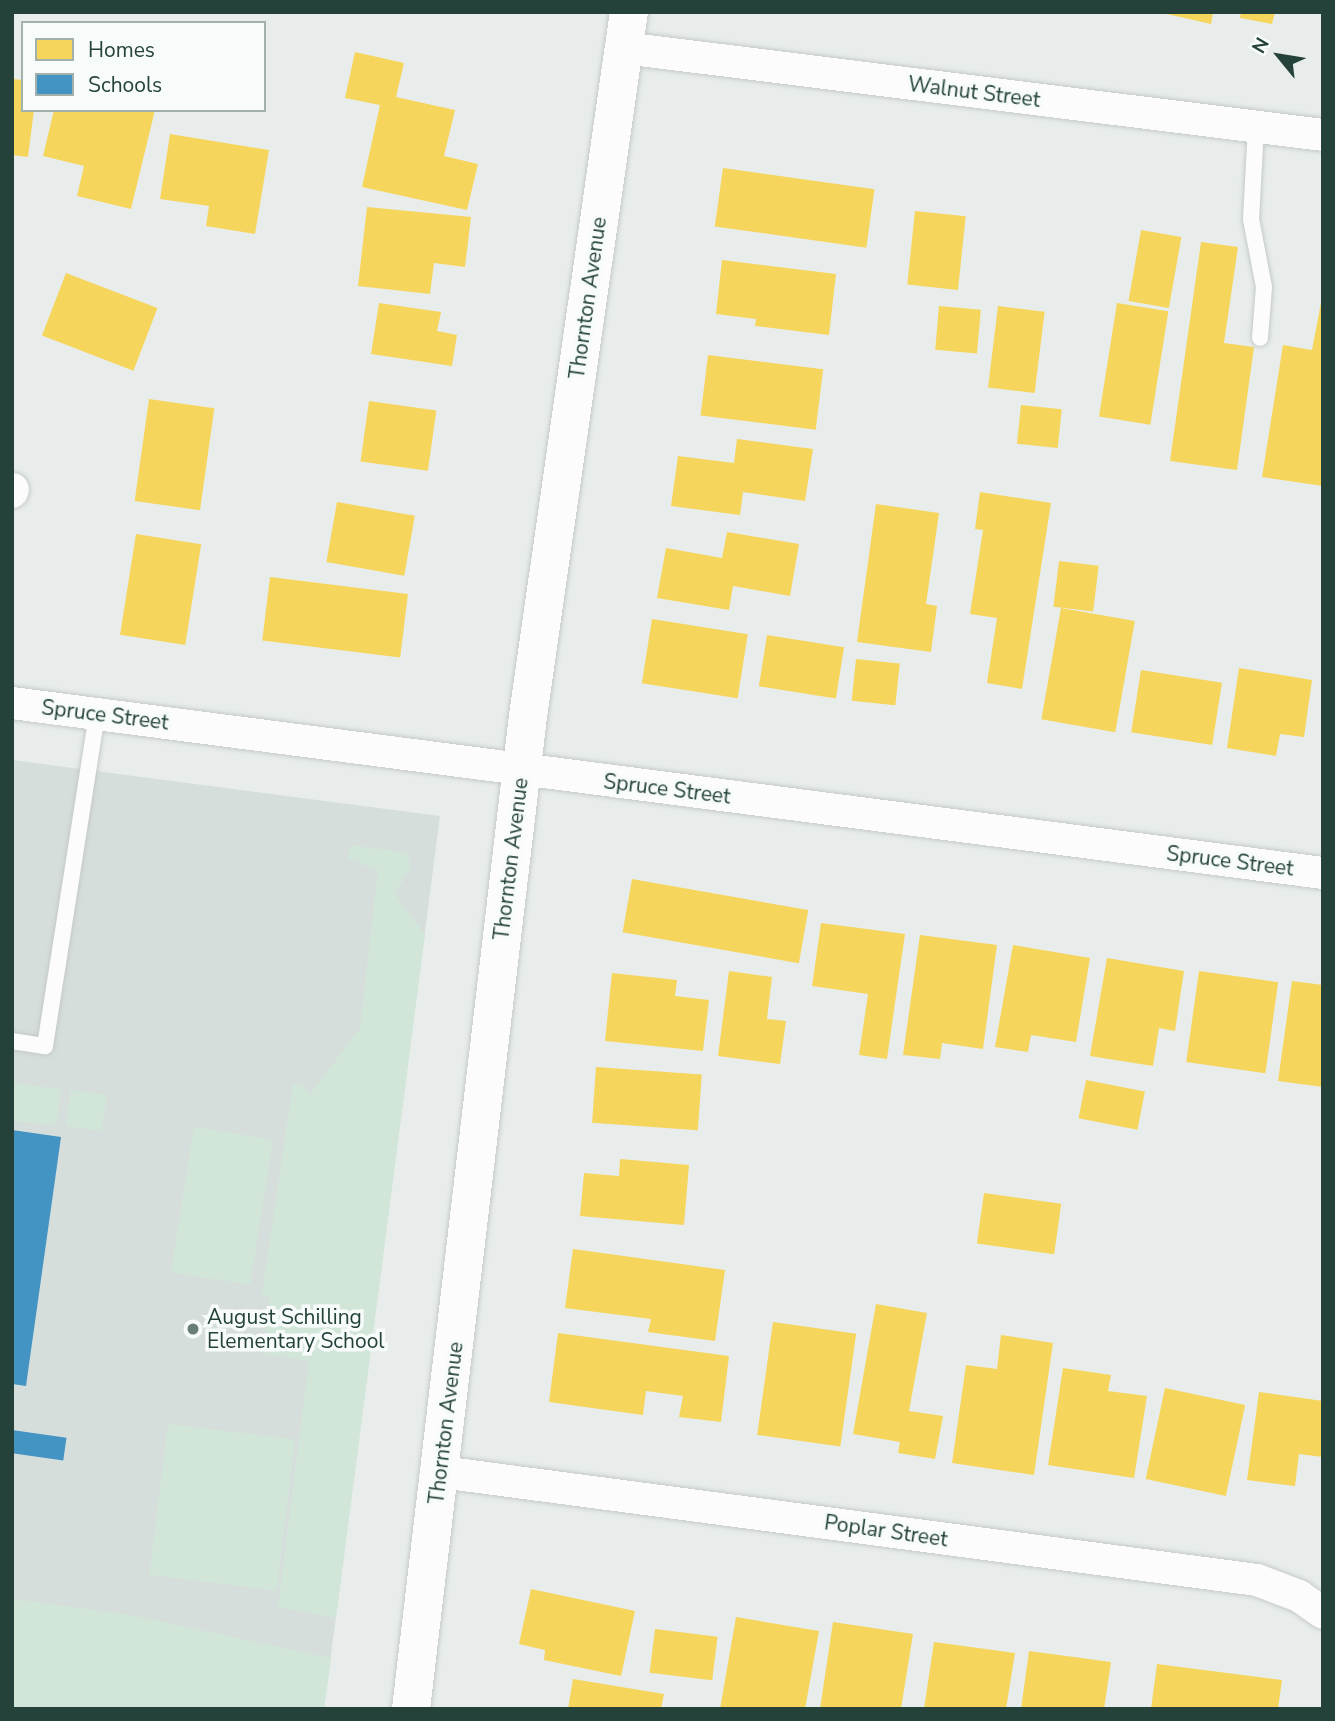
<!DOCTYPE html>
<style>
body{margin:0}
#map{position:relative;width:1335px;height:1721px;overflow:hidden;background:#e8edeb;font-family:"Nunito Sans",sans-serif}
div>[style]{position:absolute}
.built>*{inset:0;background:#d6dedb}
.green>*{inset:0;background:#d1e6d8;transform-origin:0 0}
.homes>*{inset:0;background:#f6d55c;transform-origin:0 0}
.schools>*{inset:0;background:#4393c3;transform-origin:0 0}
.roads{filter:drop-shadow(0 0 2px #c5cac8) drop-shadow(0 0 2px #c5cac8)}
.service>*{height:16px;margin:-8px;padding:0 8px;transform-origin:8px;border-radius:8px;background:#fcfcfc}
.minor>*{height:32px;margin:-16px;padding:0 16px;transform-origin:16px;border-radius:16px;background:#fcfcfc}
.secondary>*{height:38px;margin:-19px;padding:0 19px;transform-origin:19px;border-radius:19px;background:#fcfcfc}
.dots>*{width:19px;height:19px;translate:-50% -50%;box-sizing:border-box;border:4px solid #f7fbf9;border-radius:50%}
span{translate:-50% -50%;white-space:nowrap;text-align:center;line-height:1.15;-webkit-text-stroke:7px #f7fbf9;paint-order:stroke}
.street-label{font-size:21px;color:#24423a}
.poi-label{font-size:21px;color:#24423a}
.left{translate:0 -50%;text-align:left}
.frame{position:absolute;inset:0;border:14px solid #24423a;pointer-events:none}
.legend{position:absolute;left:21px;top:21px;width:245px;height:91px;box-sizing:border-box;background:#f7fbf9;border:2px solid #a3b1ad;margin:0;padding:9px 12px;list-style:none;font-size:21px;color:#24423a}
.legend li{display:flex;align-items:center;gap:14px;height:35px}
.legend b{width:35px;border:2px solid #a3b1ad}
.north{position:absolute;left:1244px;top:21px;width:70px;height:70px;-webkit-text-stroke:5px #f7fbf9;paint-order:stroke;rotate:300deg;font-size:19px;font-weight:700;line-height:28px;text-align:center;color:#24423a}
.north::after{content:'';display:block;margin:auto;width:24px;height:32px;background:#24423a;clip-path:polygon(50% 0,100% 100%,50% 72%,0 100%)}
</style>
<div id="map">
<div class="built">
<i style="clip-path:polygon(12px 760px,440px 816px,324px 1709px,12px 1709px)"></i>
</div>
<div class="green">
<i style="clip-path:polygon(350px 845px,407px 853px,411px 866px,395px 894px,425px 935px,336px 1618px,278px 1607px,309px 1361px,263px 1354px,271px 1298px,262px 1295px,293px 1084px,303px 1086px,310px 1095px,360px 1028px,378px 871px,348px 858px)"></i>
<i style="left:12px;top:1083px;width:49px;height:37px;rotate:7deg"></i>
<i style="left:71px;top:1090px;width:36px;height:36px;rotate:8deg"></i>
<i style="left:194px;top:1127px;width:80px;height:147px;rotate:9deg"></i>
<i style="left:168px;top:1424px;width:128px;height:152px;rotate:7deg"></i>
<i style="clip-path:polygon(12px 1599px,131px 1615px,331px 1658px,324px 1709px,12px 1709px)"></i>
</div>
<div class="homes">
<i style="clip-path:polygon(1158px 12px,1213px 12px,1211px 24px)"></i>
<i style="clip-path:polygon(1241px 12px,1275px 12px,1272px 24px,1240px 18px)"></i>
<i style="clip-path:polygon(355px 52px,404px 63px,396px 97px,455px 110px,444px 156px,478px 164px,467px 210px,362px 187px,380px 105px,345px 98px)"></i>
<i style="clip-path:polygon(12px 79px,23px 80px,23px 110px,34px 110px,28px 157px,12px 155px)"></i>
<i style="clip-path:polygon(54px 110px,155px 110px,131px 209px,77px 196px,84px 166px,43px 156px)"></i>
<i style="clip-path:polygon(170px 134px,269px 150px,255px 234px,206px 226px,209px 206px,160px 199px)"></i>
<i style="left:723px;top:168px;width:153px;height:59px;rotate:8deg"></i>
<i style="clip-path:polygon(367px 207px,471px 217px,465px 267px,434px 263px,430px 294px,358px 286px)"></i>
<i style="left:915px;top:211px;width:51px;height:74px;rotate:6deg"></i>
<i style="left:1141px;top:230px;width:41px;height:72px;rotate:10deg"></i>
<i style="clip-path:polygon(1201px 242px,1238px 247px,1224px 343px,1254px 347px,1237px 470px,1170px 461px)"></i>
<i style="clip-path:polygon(722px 260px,836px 274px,829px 335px,755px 326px,756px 319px,716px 314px)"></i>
<i style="left:66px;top:273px;width:98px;height:67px;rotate:21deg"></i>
<i style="clip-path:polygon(1323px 292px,1323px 486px,1262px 477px,1283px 345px,1312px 350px)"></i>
<i style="clip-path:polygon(379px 303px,441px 312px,437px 331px,457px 335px,452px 366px,371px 354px)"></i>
<i style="left:1117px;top:303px;width:52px;height:115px;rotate:9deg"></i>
<i style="left:939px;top:306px;width:42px;height:44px;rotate:5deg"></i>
<i style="left:998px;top:306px;width:47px;height:82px;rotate:7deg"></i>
<i style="left:708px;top:355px;width:116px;height:61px;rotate:7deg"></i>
<i style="left:149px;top:399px;width:66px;height:103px;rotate:8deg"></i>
<i style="left:369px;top:401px;width:68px;height:61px;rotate:8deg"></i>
<i style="left:1021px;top:405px;width:41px;height:39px;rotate:6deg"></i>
<i style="clip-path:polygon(737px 439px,813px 449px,805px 501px,743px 492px,740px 515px,671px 506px,678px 456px,734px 463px)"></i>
<i style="clip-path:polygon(980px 492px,1051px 503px,1022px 689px,987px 683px,997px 618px,970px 614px,983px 530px,975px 529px)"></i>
<i style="left:337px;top:502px;width:79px;height:61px;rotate:10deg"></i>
<i style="clip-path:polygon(876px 504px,939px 513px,926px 604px,937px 606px,931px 652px,857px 642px)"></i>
<i style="clip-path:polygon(727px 532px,799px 544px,790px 596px,733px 586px,729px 610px,657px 598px,666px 548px,722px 558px)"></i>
<i style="left:136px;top:534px;width:66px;height:102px;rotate:9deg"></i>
<i style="left:1059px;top:561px;width:40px;height:46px;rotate:7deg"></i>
<i style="left:270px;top:577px;width:139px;height:64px;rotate:7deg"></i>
<i style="left:1061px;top:608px;width:75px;height:113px;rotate:10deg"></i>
<i style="left:652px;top:619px;width:97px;height:65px;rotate:9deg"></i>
<i style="left:767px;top:635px;width:78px;height:52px;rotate:9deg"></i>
<i style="left:856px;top:659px;width:44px;height:42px;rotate:6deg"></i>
<i style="clip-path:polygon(1239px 668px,1312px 680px,1304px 737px,1280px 734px,1276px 756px,1227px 748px)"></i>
<i style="left:1141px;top:670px;width:82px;height:63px;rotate:9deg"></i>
<i style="left:632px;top:879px;width:179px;height:54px;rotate:10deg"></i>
<i style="clip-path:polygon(821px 923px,905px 934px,887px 1059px,859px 1055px,868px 994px,812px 986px)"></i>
<i style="clip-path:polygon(920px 935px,997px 945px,983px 1049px,942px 1043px,940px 1059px,903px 1055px)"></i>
<i style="clip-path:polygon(1013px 945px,1090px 958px,1076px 1042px,1031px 1035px,1028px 1052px,995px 1047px)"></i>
<i style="clip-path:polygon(1107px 958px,1184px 971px,1175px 1031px,1159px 1028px,1153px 1066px,1090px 1056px)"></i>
<i style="clip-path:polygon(729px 971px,772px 977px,767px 1019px,786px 1021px,780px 1064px,718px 1056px)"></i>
<i style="left:1199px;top:971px;width:80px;height:92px;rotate:8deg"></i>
<i style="clip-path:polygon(612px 973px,677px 980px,675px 996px,709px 1000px,703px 1051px,605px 1041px)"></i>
<i style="clip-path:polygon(1292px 981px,1323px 985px,1323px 1087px,1278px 1081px)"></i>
<i style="left:596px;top:1067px;width:106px;height:56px;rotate:4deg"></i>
<i style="left:1086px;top:1080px;width:60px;height:39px;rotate:11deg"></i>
<i style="clip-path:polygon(620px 1159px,689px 1165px,684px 1225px,580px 1216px,584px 1173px,619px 1176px)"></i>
<i style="left:984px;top:1193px;width:78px;height:51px;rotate:8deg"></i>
<i style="clip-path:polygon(573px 1249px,725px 1270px,715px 1341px,648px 1332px,651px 1319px,565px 1308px)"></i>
<i style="clip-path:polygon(876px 1304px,927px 1313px,909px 1411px,943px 1416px,935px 1459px,898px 1453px,900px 1442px,853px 1434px)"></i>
<i style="left:773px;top:1322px;width:84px;height:114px;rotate:8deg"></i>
<i style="clip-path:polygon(558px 1333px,729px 1356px,721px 1422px,679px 1417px,683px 1396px,646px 1391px,643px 1415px,549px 1402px)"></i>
<i style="clip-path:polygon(1001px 1335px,1053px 1343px,1034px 1475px,952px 1463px,966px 1365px,997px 1369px)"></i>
<i style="clip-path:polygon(1063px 1368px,1111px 1375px,1108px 1391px,1147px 1396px,1134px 1478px,1048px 1465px)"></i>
<i style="left:1165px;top:1388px;width:82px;height:93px;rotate:12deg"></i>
<i style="clip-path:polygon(1259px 1392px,1323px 1401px,1323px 1457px,1299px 1454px,1295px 1486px,1247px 1480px)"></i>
<i style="clip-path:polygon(531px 1589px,635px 1611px,621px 1676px,544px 1660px,545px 1650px,519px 1644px)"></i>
<i style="clip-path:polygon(736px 1617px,819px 1631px,805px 1709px,720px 1709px)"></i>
<i style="clip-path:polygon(833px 1622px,913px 1634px,901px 1709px,820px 1709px)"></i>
<i style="left:655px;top:1629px;width:63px;height:44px;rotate:7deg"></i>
<i style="clip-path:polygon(934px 1642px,1015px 1653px,1006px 1709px,924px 1709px)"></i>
<i style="clip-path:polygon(1029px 1651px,1111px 1662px,1104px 1709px,1021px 1709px)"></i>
<i style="clip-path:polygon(1157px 1664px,1282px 1680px,1278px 1709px,1151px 1709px)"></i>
<i style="clip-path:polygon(573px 1679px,664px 1694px,661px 1709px,568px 1709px)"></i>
</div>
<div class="schools">
<i style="clip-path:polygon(12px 1130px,61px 1137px,26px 1386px,12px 1384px)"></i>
<i style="left:12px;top:1430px;width:55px;height:23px;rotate:8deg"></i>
</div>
<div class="roads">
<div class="service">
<i style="left:1256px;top:127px;width:92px;rotate:93.1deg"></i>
<i style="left:1251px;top:219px;width:69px;rotate:79.2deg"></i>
<i style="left:1264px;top:287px;width:51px;rotate:94.5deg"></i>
<i style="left:12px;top:1041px;width:33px;rotate:9deg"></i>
<i style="left:45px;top:1046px;width:336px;rotate:-81.1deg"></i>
</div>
<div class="minor">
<i style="left:624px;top:48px;width:704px;rotate:7.09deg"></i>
<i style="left:12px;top:492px;width:3px;rotate:-72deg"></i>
<i style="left:12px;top:703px;width:1322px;rotate:7.39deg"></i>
<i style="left:441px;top:1472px;width:823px;rotate:7.54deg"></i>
<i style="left:1257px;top:1580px;width:45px;rotate:20.9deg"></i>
<i style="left:1299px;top:1596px;width:29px;rotate:35deg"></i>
</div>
<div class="secondary">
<i style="left:411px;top:1709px;width:1000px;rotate:-83.28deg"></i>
<i style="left:528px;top:716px;width:711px;rotate:-81.84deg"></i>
</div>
</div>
<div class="dots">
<i style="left:193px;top:1329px;background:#697e78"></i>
</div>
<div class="street-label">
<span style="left:974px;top:92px;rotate:7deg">Walnut Street</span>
<span style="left:588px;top:298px;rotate:-82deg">Thornton Avenue</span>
<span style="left:105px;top:715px;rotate:7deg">Spruce Street</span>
<span style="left:667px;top:789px;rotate:7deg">Spruce Street</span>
<span style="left:511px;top:859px;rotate:-83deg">Thornton Avenue</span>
<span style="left:1230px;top:861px;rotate:7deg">Spruce Street</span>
<span style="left:446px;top:1423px;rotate:-83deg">Thornton Avenue</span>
<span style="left:886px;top:1531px;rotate:8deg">Poplar Street</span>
</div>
<div class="poi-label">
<span class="left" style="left:207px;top:1329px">August Schilling<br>Elementary School</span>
</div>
<div class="frame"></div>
<ul class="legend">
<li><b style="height:19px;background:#f6d55c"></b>Homes</li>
<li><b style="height:19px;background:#4393c3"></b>Schools</li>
</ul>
<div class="north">N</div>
</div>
